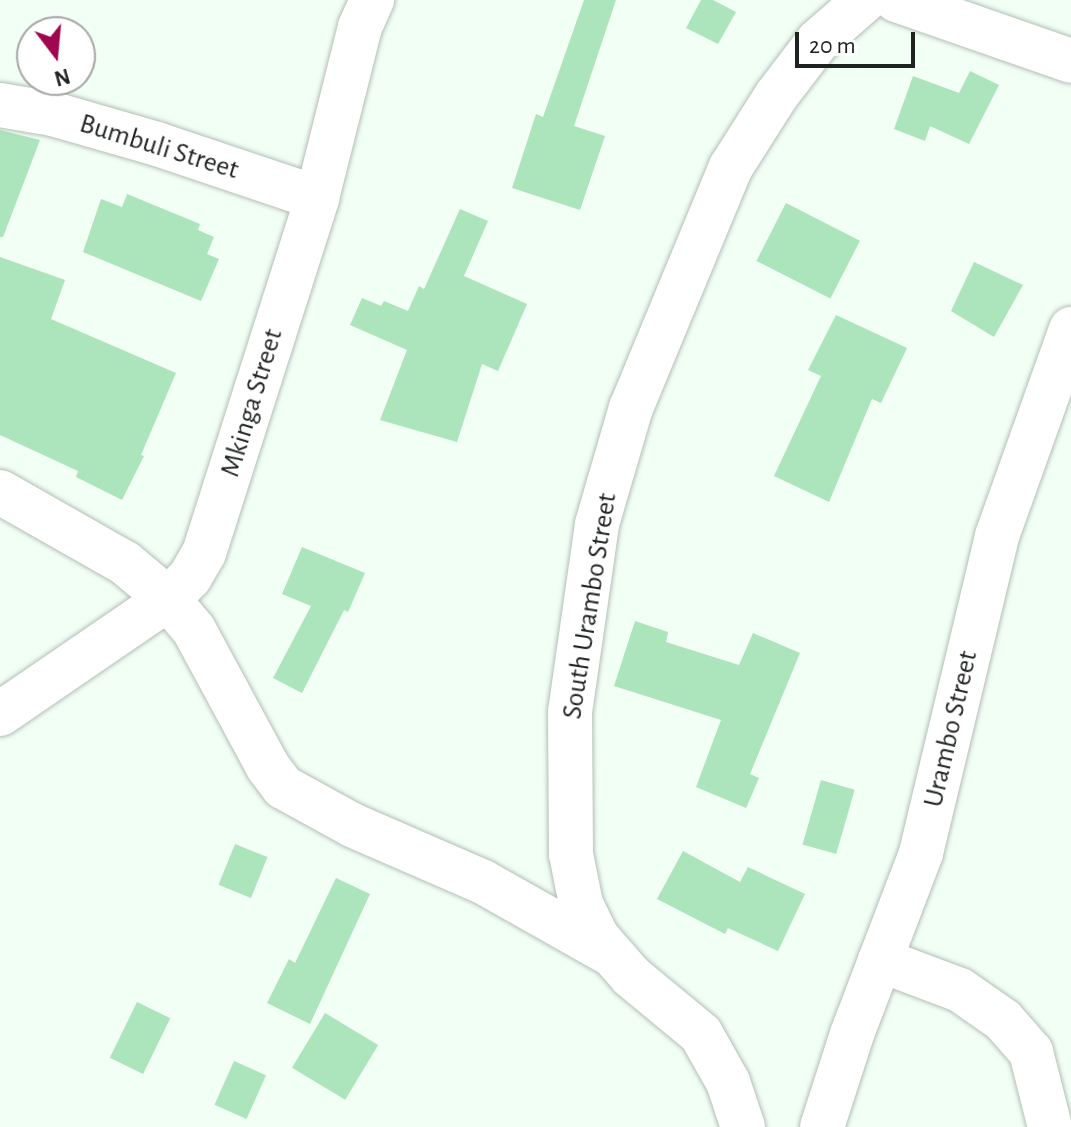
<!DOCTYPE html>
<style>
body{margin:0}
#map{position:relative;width:1071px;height:1127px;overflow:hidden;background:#f2fff5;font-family:"Alegreya Sans",sans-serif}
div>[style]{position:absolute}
.building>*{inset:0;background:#ace4bb;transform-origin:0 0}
.roads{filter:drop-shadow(0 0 2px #b3bfb6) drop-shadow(0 0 2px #b3bfb6)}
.minor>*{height:44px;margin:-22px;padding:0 22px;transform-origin:22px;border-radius:22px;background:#fff}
span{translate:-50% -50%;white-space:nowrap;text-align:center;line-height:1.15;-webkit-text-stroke:6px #fff;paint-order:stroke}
.street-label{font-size:28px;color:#1f2320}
.north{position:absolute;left:16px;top:16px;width:80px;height:80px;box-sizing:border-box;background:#fff;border:2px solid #a5a7a6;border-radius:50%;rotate:164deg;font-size:22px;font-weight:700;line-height:32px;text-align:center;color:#1f2320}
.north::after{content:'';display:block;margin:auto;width:28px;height:36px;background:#9f074e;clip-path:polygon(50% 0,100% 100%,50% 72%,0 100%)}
.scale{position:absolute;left:795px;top:32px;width:120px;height:36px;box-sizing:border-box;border:4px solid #1f2320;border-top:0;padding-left:10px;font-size:24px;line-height:28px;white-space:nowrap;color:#1f2320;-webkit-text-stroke:6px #fff;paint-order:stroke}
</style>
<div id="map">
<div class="building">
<i style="clip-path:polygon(584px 0,616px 0,574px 126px,605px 136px,580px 210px,512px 188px,536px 114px,543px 117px)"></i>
<i style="clip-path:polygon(701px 0,713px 0,736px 12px,718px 44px,686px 28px)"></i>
<i style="clip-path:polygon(970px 71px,999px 85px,969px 144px,930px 126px,925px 141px,894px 129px,913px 76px,959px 93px)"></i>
<i style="clip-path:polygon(0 130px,40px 140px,3px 237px,0 237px)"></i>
<i style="clip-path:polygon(127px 194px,200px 224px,198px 230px,214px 237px,207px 254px,219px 259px,201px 301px,83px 252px,101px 199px,122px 207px)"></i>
<i style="left:786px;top:203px;width:83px;height:65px;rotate:27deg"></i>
<i style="clip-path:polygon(460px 209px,488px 221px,464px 276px,527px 304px,498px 371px,482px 364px,457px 442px,380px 420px,407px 350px,350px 325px,362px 298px,381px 306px,384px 301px,408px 311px,419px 286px,424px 289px)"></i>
<i style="clip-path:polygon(0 257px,65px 280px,51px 319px,176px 373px,141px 455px,144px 456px,122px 500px,76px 477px,78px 471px,0 435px)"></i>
<i style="clip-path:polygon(974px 262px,1023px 285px,994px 337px,951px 311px)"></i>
<i style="clip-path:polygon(836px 315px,907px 348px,881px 403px,872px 399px,829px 502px,774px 476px,821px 376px,808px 370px)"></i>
<i style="clip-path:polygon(302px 547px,365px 573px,348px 612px,344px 610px,302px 693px,273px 678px,311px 606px,282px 594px)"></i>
<i style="clip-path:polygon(635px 621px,668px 632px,666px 642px,739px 665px,753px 633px,800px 653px,750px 774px,759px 778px,746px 808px,696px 787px,721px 720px,614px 686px)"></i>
<i style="left:821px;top:780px;width:35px;height:67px;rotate:16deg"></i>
<i style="left:235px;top:844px;width:35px;height:44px;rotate:22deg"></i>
<i style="clip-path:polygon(683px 851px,740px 882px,748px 867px,805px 894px,778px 951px,728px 928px,725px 934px,657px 899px)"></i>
<i style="clip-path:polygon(336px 878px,370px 894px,310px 1024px,267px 1003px,289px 959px,295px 963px)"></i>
<i style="left:137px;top:1002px;width:37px;height:62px;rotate:26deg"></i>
<i style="left:325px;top:1013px;width:62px;height:64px;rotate:31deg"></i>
<i style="left:234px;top:1061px;width:35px;height:48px;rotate:24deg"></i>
</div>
<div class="roads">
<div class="minor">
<i style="left:896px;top:0;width:185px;rotate:19.2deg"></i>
<i style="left:0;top:105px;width:54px;rotate:9.6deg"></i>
<i style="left:53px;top:114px;width:108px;rotate:16.1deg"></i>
<i style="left:157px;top:144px;width:169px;rotate:18.6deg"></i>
<i style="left:0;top:492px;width:144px;rotate:29.6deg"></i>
<i style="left:125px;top:563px;width:56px;rotate:39.9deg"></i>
<i style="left:168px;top:599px;width:40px;rotate:50deg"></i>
<i style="left:194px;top:630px;width:156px;rotate:61.6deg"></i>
<i style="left:268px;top:767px;width:25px;rotate:53deg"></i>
<i style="left:283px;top:787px;width:79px;rotate:28.8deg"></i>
<i style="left:352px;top:825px;width:143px;rotate:23.5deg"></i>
<i style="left:483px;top:882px;width:142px;rotate:29.4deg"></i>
<i style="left:0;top:714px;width:204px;rotate:-34.4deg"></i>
<i style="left:168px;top:599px;width:31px;rotate:-45deg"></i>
<i style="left:190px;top:577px;width:28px;rotate:-60deg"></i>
<i style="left:204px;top:553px;width:373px;rotate:-72.3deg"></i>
<i style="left:317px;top:198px;width:176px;rotate:-75.9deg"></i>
<i style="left:360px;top:27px;width:30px;rotate:-66deg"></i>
<i style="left:880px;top:960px;width:85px;rotate:20.6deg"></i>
<i style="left:960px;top:990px;width:52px;rotate:34.9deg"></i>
<i style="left:1003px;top:1020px;width:43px;rotate:48.8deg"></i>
<i style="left:1031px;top:1052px;width:77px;rotate:75.8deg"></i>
<i style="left:743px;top:1127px;width:47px;rotate:-108.4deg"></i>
<i style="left:728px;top:1082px;width:55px;rotate:-119.4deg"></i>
<i style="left:701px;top:1034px;width:91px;rotate:-140.4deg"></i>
<i style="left:631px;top:976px;width:52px;rotate:-131.1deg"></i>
<i style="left:597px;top:937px;width:37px;rotate:-116deg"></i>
<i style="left:581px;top:904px;width:51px;rotate:-101.3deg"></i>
<i style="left:571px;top:854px;width:142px;rotate:-90.4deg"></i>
<i style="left:570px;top:712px;width:190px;rotate:-81.8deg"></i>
<i style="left:597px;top:524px;width:121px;rotate:-73.7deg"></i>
<i style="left:631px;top:408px;width:261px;rotate:-67.5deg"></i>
<i style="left:731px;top:167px;width:84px;rotate:-57.6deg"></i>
<i style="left:776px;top:96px;width:69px;rotate:-52.6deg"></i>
<i style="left:818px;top:41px;width:62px;rotate:-41.1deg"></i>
<i style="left:822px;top:1127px;width:98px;rotate:-72.1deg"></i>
<i style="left:852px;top:1034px;width:194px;rotate:-69.1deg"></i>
<i style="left:921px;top:853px;width:326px;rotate:-76.5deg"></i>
<i style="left:997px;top:536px;width:220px;rotate:-70.3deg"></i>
</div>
</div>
<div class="street-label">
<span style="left:159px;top:147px;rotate:17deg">Bumbuli Street</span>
<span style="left:252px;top:403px;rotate:-73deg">Mkinga Street</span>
<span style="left:590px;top:606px;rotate:-81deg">South Urambo Street</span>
<span style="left:951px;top:729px;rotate:-77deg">Urambo Street</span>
</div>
<div class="north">N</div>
<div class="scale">20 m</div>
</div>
